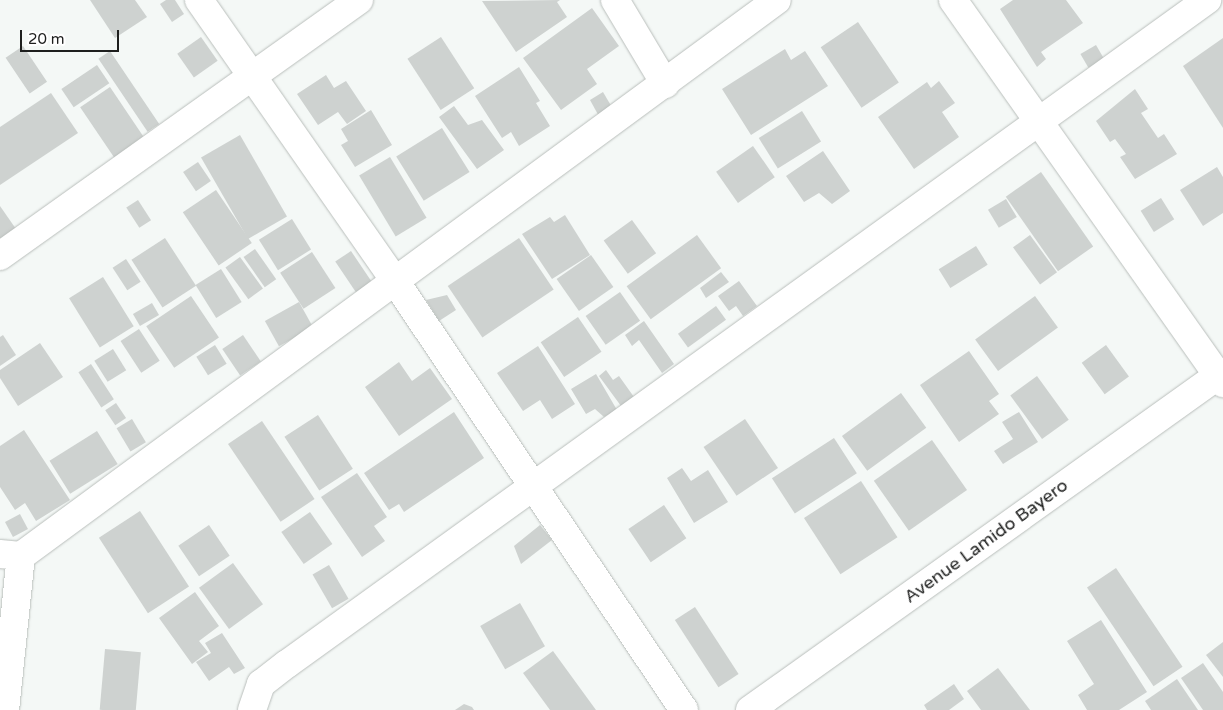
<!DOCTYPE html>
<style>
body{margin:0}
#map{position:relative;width:1223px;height:710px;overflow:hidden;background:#f4f8f6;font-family:"Varela Round",sans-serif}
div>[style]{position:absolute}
.building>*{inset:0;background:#ced2d0;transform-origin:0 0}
.roads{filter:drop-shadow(0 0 1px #b9bebb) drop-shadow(0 0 1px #b9bebb)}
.minor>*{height:28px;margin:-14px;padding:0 14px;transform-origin:14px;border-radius:14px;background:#fff}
span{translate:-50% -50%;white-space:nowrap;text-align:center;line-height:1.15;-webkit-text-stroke:5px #fff;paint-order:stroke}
.street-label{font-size:18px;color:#1e1f1e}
.scale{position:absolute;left:20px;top:30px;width:99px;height:22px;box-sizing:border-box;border:2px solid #1e1f1e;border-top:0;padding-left:6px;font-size:15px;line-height:18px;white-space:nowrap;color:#1e1f1e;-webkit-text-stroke:4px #fff;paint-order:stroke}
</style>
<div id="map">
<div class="building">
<i style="clip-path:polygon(90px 0,135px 0,147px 17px,115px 38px)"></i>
<i style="clip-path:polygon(166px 0,175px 0,184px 14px,172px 22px,160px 4px)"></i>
<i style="clip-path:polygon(560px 0,557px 2px,567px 17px,516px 52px,482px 1px)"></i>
<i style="clip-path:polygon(1013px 0,1066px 0,1083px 23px,1041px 52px,1046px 59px,1037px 67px,1000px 9px)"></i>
<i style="clip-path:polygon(592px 8px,619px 46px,587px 69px,597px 84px,561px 110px,523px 58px)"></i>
<i style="left:858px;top:22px;width:73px;height:45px;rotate:56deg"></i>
<i style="left:201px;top:37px;width:29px;height:29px;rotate:55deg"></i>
<i style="left:441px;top:37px;width:61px;height:40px;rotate:57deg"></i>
<i style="clip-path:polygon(1223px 38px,1223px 128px,1183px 66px)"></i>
<i style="left:1096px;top:45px;width:16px;height:18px;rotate:60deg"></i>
<i style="left:23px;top:46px;width:43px;height:21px;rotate:56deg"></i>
<i style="clip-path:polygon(785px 49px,791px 60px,805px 51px,828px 86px,751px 135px,722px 89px)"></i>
<i style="left:110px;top:51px;width:88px;height:14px;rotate:56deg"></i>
<i style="left:97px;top:65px;width:22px;height:43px;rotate:56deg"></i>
<i style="clip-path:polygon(519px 67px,540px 101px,536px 103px,550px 126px,519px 146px,511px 132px,502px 138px,475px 96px)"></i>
<i style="clip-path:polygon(326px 75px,334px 88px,346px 81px,366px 111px,347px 124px,338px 112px,318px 125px,297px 94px)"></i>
<i style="clip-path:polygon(939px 81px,955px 103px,942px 112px,959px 137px,914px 169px,878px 117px,927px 82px,931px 88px)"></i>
<i style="left:110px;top:87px;width:66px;height:36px;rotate:56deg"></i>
<i style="clip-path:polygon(1135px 89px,1148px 109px,1141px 113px,1158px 138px,1164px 134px,1177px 154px,1135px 179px,1120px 157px,1126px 154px,1115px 139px,1110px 142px,1096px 121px)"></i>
<i style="clip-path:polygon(603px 92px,613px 109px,601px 120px,590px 100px)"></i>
<i style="clip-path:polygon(51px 93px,78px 133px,0 185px,0 127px)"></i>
<i style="clip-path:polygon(454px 106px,468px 125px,482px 120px,504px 150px,477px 169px,439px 117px)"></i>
<i style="clip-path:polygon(371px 110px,392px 145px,355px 167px,341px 145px,348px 141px,341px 129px)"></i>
<i style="left:802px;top:111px;width:36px;height:51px;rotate:58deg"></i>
<i style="left:442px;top:128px;width:52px;height:54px;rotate:58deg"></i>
<i style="left:240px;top:135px;width:94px;height:45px;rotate:60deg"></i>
<i style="left:753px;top:146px;width:38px;height:45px;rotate:55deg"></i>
<i style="clip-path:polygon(823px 151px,850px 191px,832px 204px,819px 193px,804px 202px,786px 176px)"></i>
<i style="left:390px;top:157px;width:71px;height:36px;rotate:59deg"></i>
<i style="left:198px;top:162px;width:23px;height:18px;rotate:56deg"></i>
<i style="clip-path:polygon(1217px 167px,1223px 177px,1223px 213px,1203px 226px,1180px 190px)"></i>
<i style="left:1041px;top:172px;width:91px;height:43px;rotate:55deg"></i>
<i style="left:216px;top:190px;width:64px;height:40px;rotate:56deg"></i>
<i style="left:1161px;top:198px;width:25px;height:24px;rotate:58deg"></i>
<i style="left:1006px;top:199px;width:21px;height:21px;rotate:59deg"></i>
<i style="left:138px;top:200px;width:24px;height:14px;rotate:57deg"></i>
<i style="clip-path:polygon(0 206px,16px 229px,0 240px)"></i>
<i style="clip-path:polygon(565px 215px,590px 255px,552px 279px,522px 234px,550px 217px,554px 222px)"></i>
<i style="left:292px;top:219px;width:36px;height:39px;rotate:58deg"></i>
<i style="left:632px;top:220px;width:41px;height:35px;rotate:54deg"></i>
<i style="left:697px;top:235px;width:41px;height:87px;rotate:54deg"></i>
<i style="left:1030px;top:235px;width:46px;height:21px;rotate:54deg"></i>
<i style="left:165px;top:238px;width:57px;height:40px;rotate:57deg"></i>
<i style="left:519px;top:238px;width:62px;height:86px;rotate:56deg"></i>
<i style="left:976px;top:246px;width:22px;height:44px;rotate:58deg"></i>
<i style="left:255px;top:249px;width:37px;height:14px;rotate:55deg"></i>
<i style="left:351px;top:251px;width:37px;height:19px;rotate:56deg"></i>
<i style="left:312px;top:252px;width:43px;height:38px;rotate:57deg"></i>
<i style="left:591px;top:255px;width:39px;height:42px;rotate:55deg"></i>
<i style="left:240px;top:257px;width:39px;height:18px;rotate:54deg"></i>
<i style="left:126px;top:259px;width:27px;height:16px;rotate:57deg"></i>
<i style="left:221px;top:269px;width:39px;height:30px;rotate:58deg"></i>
<i style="clip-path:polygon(721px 272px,729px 282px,706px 298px,700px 288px)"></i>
<i style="left:103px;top:277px;width:58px;height:40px;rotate:58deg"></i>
<i style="clip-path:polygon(739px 281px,757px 306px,743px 316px,736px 306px,729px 311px,718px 296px)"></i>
<i style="left:620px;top:292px;width:35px;height:42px;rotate:55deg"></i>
<i style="clip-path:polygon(447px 295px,456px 310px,439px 321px,426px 300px)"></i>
<i style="left:191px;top:296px;width:50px;height:54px;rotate:56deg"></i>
<i style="left:1035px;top:296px;width:39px;height:74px;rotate:54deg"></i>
<i style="left:299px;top:302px;width:29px;height:39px;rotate:61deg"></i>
<i style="left:152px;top:303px;width:14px;height:22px;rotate:60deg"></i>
<i style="left:716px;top:306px;width:17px;height:47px;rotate:54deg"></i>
<i style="left:578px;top:317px;width:42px;height:45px;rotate:56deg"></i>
<i style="clip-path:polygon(644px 321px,674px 364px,662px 373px,639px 340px,632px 346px,625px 335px)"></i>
<i style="left:139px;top:329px;width:38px;height:22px;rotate:57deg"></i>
<i style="clip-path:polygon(3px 335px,16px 355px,0 366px,0 337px)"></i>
<i style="left:243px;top:335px;width:32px;height:25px;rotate:56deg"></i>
<i style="clip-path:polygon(40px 343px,63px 377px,18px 406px,0 378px,0 370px)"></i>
<i style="left:215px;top:345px;width:22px;height:22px;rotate:58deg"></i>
<i style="left:1106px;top:345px;width:39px;height:30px;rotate:54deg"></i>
<i style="clip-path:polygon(538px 346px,575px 404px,552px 419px,540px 400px,523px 411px,497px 373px)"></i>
<i style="left:113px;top:349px;width:25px;height:22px;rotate:58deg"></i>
<i style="clip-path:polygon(969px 351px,999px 394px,989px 401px,999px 414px,959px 442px,920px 385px)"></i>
<i style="clip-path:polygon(399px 362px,412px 381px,430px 368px,452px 399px,399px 436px,365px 387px)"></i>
<i style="left:91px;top:364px;width:42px;height:15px;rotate:57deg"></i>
<i style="clip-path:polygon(606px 370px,613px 380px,619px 376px,634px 397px,621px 406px,599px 376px)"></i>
<i style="clip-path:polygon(596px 374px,617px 410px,604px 417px,595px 409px,586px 414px,571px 389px)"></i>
<i style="left:1037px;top:376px;width:54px;height:33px;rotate:54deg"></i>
<i style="left:901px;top:393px;width:43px;height:73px;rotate:54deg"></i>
<i style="left:116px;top:403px;width:18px;height:13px;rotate:56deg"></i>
<i style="clip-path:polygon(454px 412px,484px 458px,404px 512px,399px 504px,389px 510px,364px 473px)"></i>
<i style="clip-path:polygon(1019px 412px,1038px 442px,1003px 464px,994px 451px,1013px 439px,1002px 422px)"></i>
<i style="left:318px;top:415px;width:64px;height:40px;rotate:57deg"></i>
<i style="left:132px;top:419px;width:27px;height:18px;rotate:59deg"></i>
<i style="left:745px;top:419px;width:59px;height:50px;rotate:56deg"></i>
<i style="left:262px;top:421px;width:94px;height:41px;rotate:56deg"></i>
<i style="clip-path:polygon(24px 430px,70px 500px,36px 521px,25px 503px,15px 510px,0 487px,0 446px)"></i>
<i style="left:97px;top:431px;width:39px;height:56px;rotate:58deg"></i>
<i style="left:834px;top:438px;width:42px;height:74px;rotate:57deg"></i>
<i style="left:932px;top:440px;width:61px;height:71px;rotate:55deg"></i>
<i style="clip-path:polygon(682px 468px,691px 481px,708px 470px,728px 502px,694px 523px,667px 478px)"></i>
<i style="clip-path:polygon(357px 473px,387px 517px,374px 526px,385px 541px,362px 557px,321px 497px)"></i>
<i style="left:861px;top:481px;width:67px;height:68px;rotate:57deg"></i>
<i style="left:664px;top:505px;width:40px;height:43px;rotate:56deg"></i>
<i style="left:140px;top:511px;width:90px;height:49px;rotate:57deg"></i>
<i style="left:310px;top:512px;width:39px;height:35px;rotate:55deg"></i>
<i style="left:20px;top:514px;width:17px;height:17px;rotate:62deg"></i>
<i style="left:209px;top:525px;width:37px;height:37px;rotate:56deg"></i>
<i style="clip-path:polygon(540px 525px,552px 540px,521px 564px,514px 546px)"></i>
<i style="left:233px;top:563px;width:51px;height:42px;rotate:54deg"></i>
<i style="left:329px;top:565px;width:39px;height:19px;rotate:60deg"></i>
<i style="left:1116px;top:568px;width:119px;height:35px;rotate:56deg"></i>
<i style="clip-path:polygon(195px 592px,219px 626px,199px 641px,208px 652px,192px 664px,159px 618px)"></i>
<i style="left:520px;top:603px;width:50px;height:46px;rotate:60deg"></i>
<i style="left:695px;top:607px;width:80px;height:24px;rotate:57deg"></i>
<i style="clip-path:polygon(1101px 620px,1147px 692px,1119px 710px,1087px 710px,1078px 695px,1094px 684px,1067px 641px)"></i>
<i style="clip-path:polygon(222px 633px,245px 668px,234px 674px,229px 667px,209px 681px,196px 662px,211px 653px,205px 643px)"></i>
<i style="clip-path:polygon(1223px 642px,1223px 677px,1206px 655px)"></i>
<i style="left:105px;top:649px;width:36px;height:61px;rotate:5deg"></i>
<i style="clip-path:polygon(553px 651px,596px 710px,550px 710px,523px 673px)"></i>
<i style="clip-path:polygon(1203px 663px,1223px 692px,1223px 710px,1203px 710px,1181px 678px)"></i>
<i style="clip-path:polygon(998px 668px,1030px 710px,981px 710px,967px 691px)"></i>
<i style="clip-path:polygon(1177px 679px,1198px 710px,1151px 710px,1145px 701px)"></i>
<i style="clip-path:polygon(954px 684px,964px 699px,949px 710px,927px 710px,924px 705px)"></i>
<i style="clip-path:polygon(464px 704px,472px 707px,474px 710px,455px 710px)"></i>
</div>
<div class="roads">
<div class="minor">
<i style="left:199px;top:0;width:343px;rotate:55.1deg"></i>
<i style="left:395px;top:281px;width:517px;rotate:56.03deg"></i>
<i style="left:615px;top:0;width:98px;rotate:59.2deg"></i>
<i style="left:953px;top:0;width:469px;rotate:54.8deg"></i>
<i style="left:0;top:256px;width:441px;rotate:-35.5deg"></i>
<i style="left:0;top:554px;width:21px;rotate:5deg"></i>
<i style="left:21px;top:556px;width:938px;rotate:-36.33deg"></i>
<i style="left:5px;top:710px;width:155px;rotate:-84.1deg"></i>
<i style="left:252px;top:710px;width:28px;rotate:-71deg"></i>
<i style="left:261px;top:684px;width:33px;rotate:-38deg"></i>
<i style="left:287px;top:664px;width:1135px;rotate:-35.82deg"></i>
<i style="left:750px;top:710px;width:581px;rotate:-35.55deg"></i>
</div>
</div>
<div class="street-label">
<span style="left:986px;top:541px;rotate:-36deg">Avenue Lamido Bayero</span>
</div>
<div class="scale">20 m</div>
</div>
